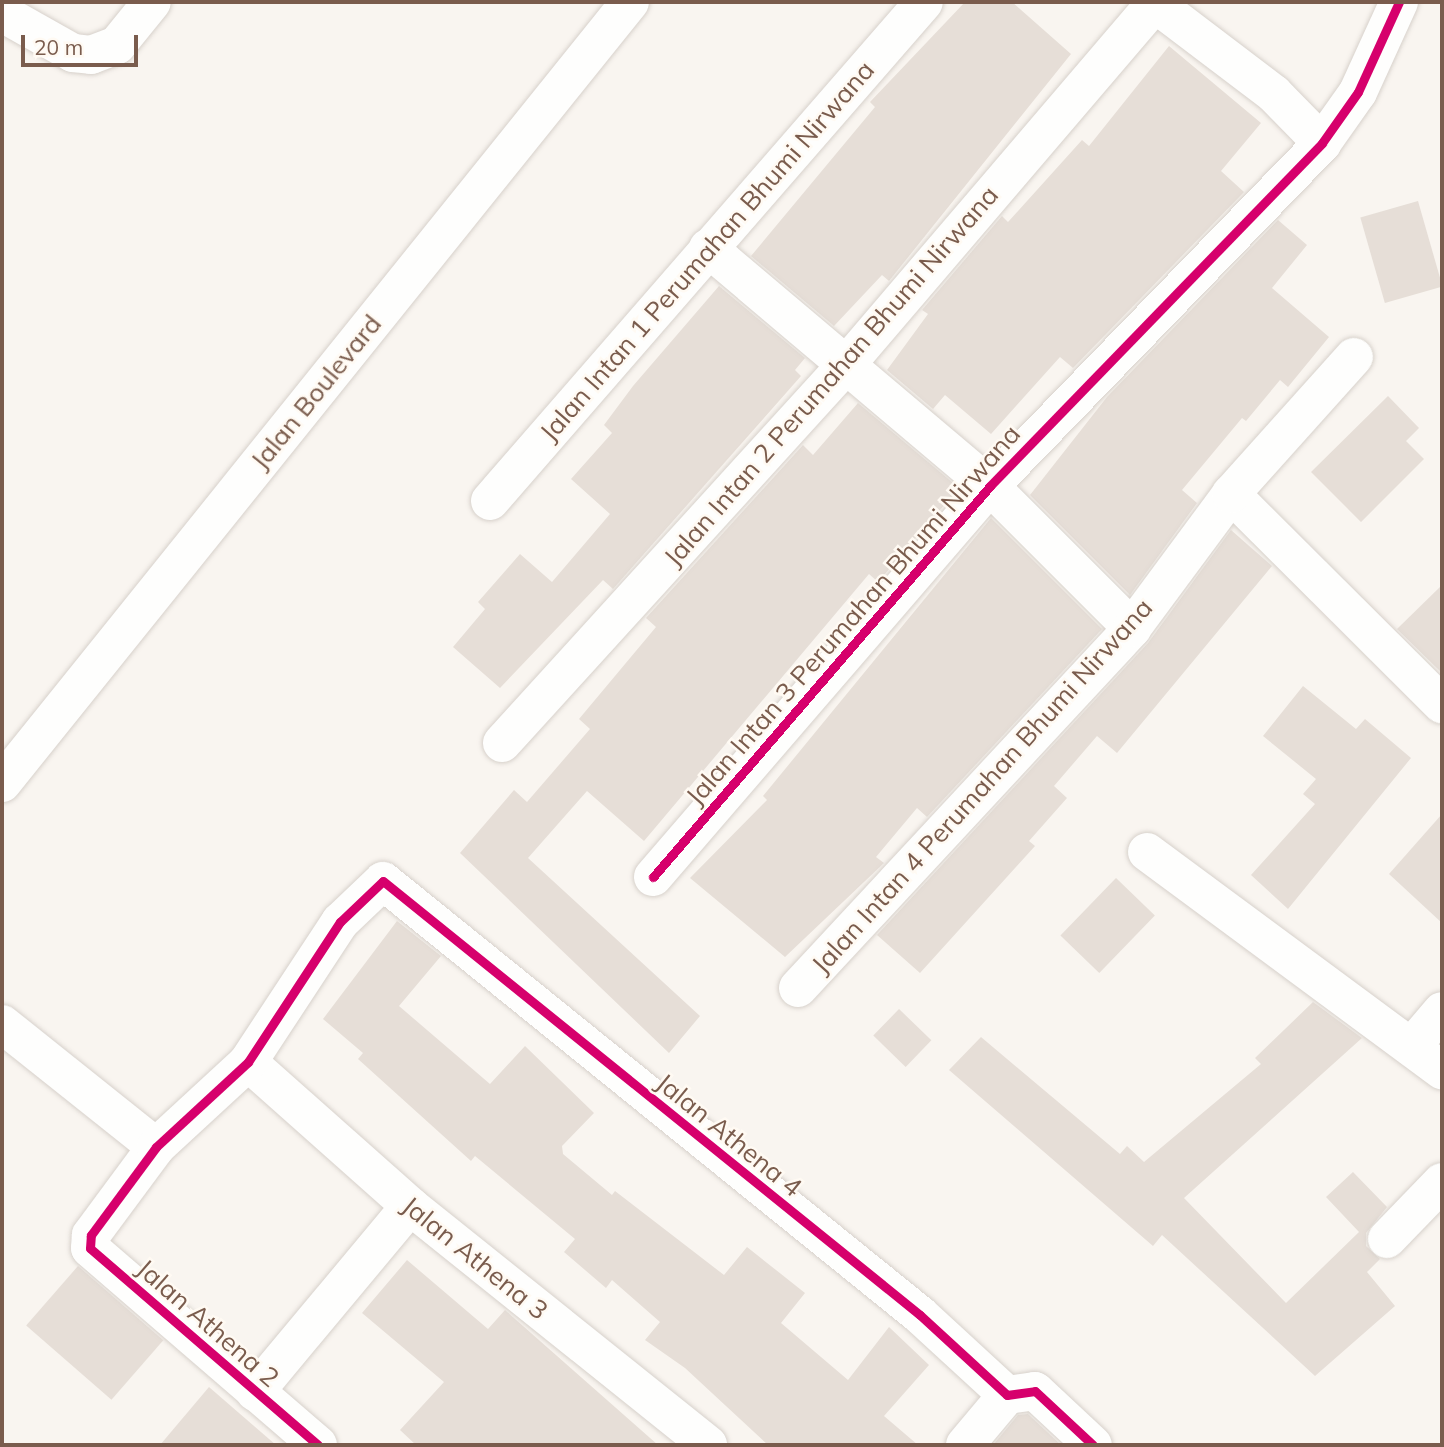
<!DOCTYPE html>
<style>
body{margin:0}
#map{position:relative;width:1444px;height:1447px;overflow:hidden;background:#f9f5f0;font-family:Mulish,sans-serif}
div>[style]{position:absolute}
.building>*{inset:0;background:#e6ded7;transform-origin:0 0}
.roads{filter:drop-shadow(0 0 2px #d7d1cb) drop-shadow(0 0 2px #d7d1cb)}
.street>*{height:38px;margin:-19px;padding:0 19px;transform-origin:19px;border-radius:19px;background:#fefefd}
.cycleway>*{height:9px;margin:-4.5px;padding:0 4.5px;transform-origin:4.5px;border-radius:4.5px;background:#d6006c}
span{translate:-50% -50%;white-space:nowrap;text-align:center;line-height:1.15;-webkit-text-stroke:5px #fffaf3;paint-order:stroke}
.street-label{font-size:26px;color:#7a5c4d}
.frame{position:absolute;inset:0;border:4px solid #7a5c4d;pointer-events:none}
.scale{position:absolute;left:21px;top:35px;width:117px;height:32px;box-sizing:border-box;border:4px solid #7a5c4d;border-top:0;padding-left:9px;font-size:21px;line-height:24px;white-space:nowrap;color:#7a5c4d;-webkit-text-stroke:5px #fffaf3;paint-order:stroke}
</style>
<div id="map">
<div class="building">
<i style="clip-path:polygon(965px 2px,1012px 2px,1071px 54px,889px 281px,882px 275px,834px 326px,751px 256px,875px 107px,870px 102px)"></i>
<i style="clip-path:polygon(1169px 46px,1261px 123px,1221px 171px,1244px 192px,1073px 368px,1060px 357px,991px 434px,945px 395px,933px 409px,887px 370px,928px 314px,922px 310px,1002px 216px,1008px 222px,1082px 140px,1089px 146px)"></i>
<i style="left:1418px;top:201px;width:89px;height:60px;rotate:74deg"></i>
<i style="clip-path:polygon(1278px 220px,1307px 245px,1272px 288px,1329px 337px,1288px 387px,1280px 380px,1246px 421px,1242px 418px,1182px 490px,1197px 503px,1130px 595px,1030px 495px,1107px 397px)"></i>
<i style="clip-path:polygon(719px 286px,805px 358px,795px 370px,801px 376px,613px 589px,603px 580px,500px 688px,453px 647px,485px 609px,478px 602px,520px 554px,552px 582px,610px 514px,571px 479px,612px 433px,604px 425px,633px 386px)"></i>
<i style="clip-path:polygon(1388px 396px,1419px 428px,1406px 441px,1424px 459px,1361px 522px,1311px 472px)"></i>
<i style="clip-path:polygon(858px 403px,959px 488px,878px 582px,869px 574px,644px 841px,587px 791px,528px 858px,700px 1016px,669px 1053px,460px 853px,514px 790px,527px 802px,590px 729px,579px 719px,656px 627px,646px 618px,803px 445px,813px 455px)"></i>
<i style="clip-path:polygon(991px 518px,1102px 629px,927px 817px,917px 808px,876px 857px,884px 863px,785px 957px,690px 878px,767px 800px,763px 796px)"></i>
<i style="clip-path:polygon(1231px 530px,1272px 566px,1117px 753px,1097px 736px,1054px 786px,1067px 798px,1029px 841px,1035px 846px,920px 973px,877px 935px,1148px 643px)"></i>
<i style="clip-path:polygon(1442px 585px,1442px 673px,1397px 629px)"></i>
<i style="clip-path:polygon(1303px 686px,1356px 729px,1365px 719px,1411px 758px,1288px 909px,1251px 875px,1315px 804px,1303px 794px,1316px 779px,1263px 736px)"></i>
<i style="clip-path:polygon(1442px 814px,1442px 923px,1389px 874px)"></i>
<i style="left:1116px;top:878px;width:54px;height:80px;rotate:44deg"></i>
<i style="clip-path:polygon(397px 921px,441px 956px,399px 1006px,490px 1084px,525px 1046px,594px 1113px,562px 1146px,563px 1154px,612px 1195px,615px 1191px,724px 1275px,747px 1247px,805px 1293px,781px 1323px,848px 1380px,889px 1327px,929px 1365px,884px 1416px,918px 1445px,768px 1445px,685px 1368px,645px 1340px,660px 1322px,612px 1280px,606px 1288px,564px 1252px,575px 1239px,475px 1156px,471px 1161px,358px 1059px,363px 1053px,323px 1019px)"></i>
<i style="clip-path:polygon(1313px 1002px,1362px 1038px,1184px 1198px,1286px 1303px,1359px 1232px,1326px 1197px,1353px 1172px,1387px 1207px,1366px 1233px,1366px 1246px,1380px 1259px,1367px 1272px,1395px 1306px,1315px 1376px,1162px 1235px,1153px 1246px,949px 1070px,981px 1037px,1120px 1154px,1127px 1146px,1144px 1162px,1261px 1064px,1255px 1058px)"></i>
<i style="left:899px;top:1009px;width:45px;height:37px;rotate:44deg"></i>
<i style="clip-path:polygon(407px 1260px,488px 1329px,505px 1310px,658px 1445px,416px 1445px,400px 1430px,444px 1382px,362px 1313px)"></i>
<i style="left:78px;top:1266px;width:113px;height:79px;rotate:41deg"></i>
<i style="clip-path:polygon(209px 1387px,276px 1445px,160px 1445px)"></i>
<i style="clip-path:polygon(1028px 1414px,1061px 1445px,993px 1445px,1018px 1415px)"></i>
</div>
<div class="roads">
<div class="street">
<i style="left:1153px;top:2px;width:152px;rotate:37.2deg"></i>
<i style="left:1274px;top:94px;width:69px;rotate:45.6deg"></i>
<i style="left:2px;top:13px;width:81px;rotate:29.4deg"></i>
<i style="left:73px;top:53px;width:18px;rotate:6deg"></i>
<i style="left:91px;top:55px;width:28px;rotate:-21deg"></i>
<i style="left:117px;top:45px;width:55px;rotate:-50.9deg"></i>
<i style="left:708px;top:248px;width:369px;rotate:40.2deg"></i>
<i style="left:990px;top:486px;width:201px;rotate:45deg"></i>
<i style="left:1231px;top:494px;width:298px;rotate:44.9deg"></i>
<i style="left:490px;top:501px;width:661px;rotate:-48.99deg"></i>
<i style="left:502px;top:743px;width:511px;rotate:-47.7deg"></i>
<i style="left:846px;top:365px;width:476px;rotate:-49.5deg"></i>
<i style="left:2px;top:783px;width:1002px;rotate:-51.2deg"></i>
<i style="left:1147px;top:852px;width:367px;rotate:36.5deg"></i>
<i style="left:653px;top:877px;width:516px;rotate:-49.24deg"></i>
<i style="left:990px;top:486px;width:477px;rotate:-45.9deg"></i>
<i style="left:1322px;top:143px;width:62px;rotate:-54.8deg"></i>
<i style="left:1358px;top:92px;width:99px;rotate:-65.5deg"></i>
<i style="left:798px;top:988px;width:491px;rotate:-47.1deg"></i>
<i style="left:1132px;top:628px;width:167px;rotate:-53.5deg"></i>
<i style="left:1231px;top:494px;width:184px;rotate:-48.1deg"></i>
<i style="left:2px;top:1024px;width:197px;rotate:38.6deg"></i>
<i style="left:1414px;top:1044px;width:43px;rotate:-49.7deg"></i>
<i style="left:248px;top:1062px;width:217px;rotate:41.6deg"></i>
<i style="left:410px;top:1206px;width:382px;rotate:38.7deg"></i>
<i style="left:1387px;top:1239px;width:79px;rotate:-46deg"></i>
<i style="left:255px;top:1392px;width:242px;rotate:-50.2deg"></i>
<i style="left:318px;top:1445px;width:301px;rotate:-139.2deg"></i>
<i style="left:90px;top:1248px;width:13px;rotate:-86deg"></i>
<i style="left:91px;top:1235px;width:109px;rotate:-53.5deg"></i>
<i style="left:156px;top:1147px;width:125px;rotate:-42.7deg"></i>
<i style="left:248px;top:1062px;width:168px;rotate:-56.7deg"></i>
<i style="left:340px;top:922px;width:59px;rotate:-43.6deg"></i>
<i style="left:383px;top:881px;width:690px;rotate:38.94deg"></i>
<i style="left:920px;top:1315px;width:118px;rotate:42.6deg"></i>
<i style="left:1007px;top:1395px;width:28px;rotate:-8deg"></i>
<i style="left:1035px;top:1391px;width:79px;rotate:43deg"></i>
<i style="left:965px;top:1445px;width:65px;rotate:-50deg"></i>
</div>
</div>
<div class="cycleway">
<i style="left:653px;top:877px;width:516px;rotate:-49.24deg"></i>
<i style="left:990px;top:486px;width:477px;rotate:-45.9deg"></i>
<i style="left:1322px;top:143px;width:62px;rotate:-54.8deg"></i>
<i style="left:1358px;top:92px;width:99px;rotate:-65.5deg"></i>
<i style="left:318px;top:1445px;width:301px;rotate:-139.2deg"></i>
<i style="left:90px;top:1248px;width:13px;rotate:-86deg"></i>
<i style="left:91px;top:1235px;width:109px;rotate:-53.5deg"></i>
<i style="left:156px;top:1147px;width:125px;rotate:-42.7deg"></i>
<i style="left:248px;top:1062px;width:168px;rotate:-56.7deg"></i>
<i style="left:340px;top:922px;width:59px;rotate:-43.6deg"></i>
<i style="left:383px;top:881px;width:690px;rotate:38.94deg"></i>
<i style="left:920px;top:1315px;width:118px;rotate:42.6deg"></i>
<i style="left:1007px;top:1395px;width:28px;rotate:-8deg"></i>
<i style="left:1035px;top:1391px;width:79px;rotate:43deg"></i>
</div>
<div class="street-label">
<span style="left:707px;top:251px;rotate:-49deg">Jalan Intan 1 Perumahan Bhumi Nirwana</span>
<span style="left:831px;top:376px;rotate:-49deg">Jalan Intan 2 Perumahan Bhumi Nirwana</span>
<span style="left:316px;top:392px;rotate:-51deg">Jalan Boulevard</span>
<span style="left:853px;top:615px;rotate:-49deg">Jalan Intan 3 Perumahan Bhumi Nirwana</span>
<span style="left:982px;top:786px;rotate:-48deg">Jalan Intan 4 Perumahan Bhumi Nirwana</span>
<span style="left:729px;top:1135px;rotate:39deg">Jalan Athena 4</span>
<span style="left:475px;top:1258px;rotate:39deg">Jalan Athena 3</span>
<span style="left:208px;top:1323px;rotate:41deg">Jalan Athena 2</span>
</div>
<div class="frame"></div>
<div class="scale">20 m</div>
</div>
